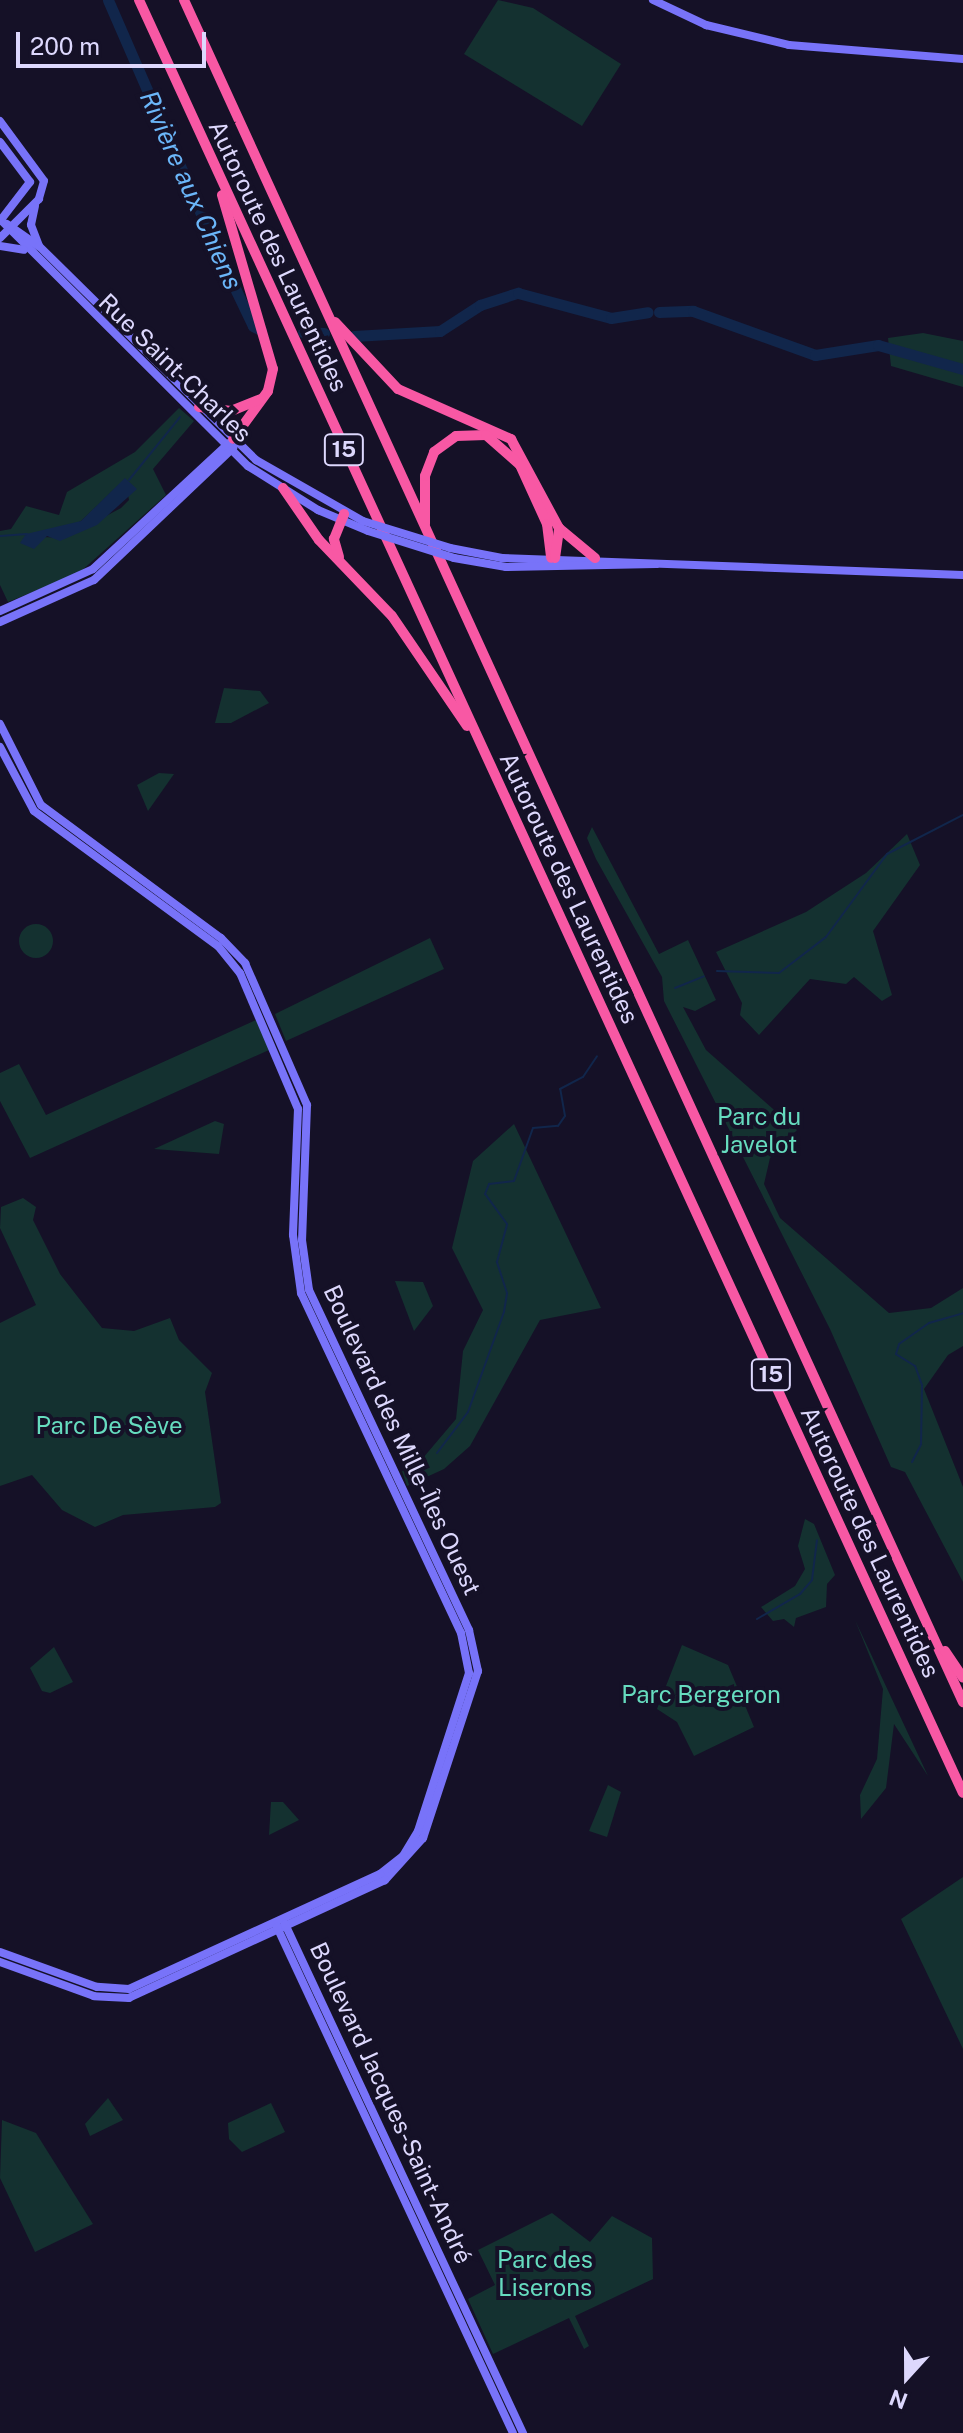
<!DOCTYPE html>
<meta charset="utf-8">
<style>
body{margin:0}
#map{position:relative;width:963px;height:2433px;overflow:hidden;background:#151127;font-family:"Public Sans",sans-serif}
div>[style]{position:absolute}
.green>*{inset:0;background:#143130}
.round{border-radius:50%}
.water>*{inset:0;background:#11264b}
.stream>*{height:2px;margin:-1px;padding:0 1px;transform-origin:1px;border-radius:1px;background:#11264b}
.river>*{height:11px;margin:-5.5px;padding:0 5.5px;transform-origin:5.5px;border-radius:5.5px;background:#11264b}
.secondary>*{height:8px;margin:-4px;padding:0 4px;transform-origin:4px;border-radius:4px;background:#7873f9}
.highway>*{height:10px;margin:-5px;padding:0 5px;transform-origin:5px;border-radius:5px;background:#f858a4}
.secondary-bridge>*{height:8px;margin:-4px;padding:0 4px;transform-origin:4px;border-radius:4px;background:#7873f9}
span{translate:-50% -50%;white-space:nowrap;text-align:center;line-height:1.15;-webkit-text-stroke:8px #151127;paint-order:stroke}
.shield-label span{padding:2px 6px;background:#151127;border:2px solid;border-radius:6px;-webkit-text-stroke-width:0}
.shield-label{font-size:22px;color:#ddd8fd;font-weight:700}
.street-label{font-size:24px;color:#ddd8fd}
.park-label{font-size:24px;color:#66dcbf}
.water-label{font-size:26px;color:#6bb6f9;font-style:italic}
.north{position:absolute;left:867px;top:2337px;width:80px;height:80px;-webkit-text-stroke:6px #151127;paint-order:stroke;rotate:201deg;font-size:22px;font-weight:700;line-height:32px;text-align:center;color:#ddd8fd}
.north::after{content:'';display:block;margin:auto;width:28px;height:36px;background:#ddd8fd;clip-path:polygon(50% 0,100% 100%,50% 72%,0 100%)}
.scale{position:absolute;left:16px;top:32px;width:190px;height:36px;box-sizing:border-box;border:4px solid #ddd8fd;border-top:0;padding-left:10px;font-size:24px;line-height:28px;white-space:nowrap;color:#ddd8fd;-webkit-text-stroke:6px #151127;paint-order:stroke}
</style>
<div id="map">
<div class="green">
<i style="clip-path:polygon(498px 0,533px 8px,621px 64px,582px 126px,464px 54px)"></i>
<i style="clip-path:polygon(923px 333px,963px 341px,963px 387px,891px 366px,888px 338px)"></i>
<i style="clip-path:polygon(evenodd,179px 408px,194px 421px,153px 469px,166px 495px,79px 573px,8px 602px,0 585px,0 531px,11px 529px,26px 506px,59px 515px,67px 492px,135px 452px,179px 408px,125px 479px,129px 500px,121px 508px,65px 538px,43px 537px,81px 521px,125px 479px)"></i>
<i style="clip-path:polygon(224px 688px,260px 691px,269px 703px,231px 723px,215px 723px)"></i>
<i style="clip-path:polygon(159px 773px,174px 774px,148px 811px,137px 785px)"></i>
<i style="clip-path:polygon(592px 827px,659px 954px,688px 940px,716px 1000px,695px 1011px,683px 1007px,706px 1050px,797px 1130px,770px 1158px,764px 1184px,780px 1218px,889px 1313px,931px 1308px,963px 1288px,963px 1346px,948px 1355px,924px 1389px,963px 1487px,963px 1582px,905px 1472px,891px 1467px,830px 1329px,664px 1001px,662px 977px,596px 859px,587px 838px)"></i>
<i style="clip-path:polygon(907px 834px,920px 865px,873px 931px,892px 995px,882px 1001px,854px 977px,846px 984px,810px 979px,759px 1035px,740px 1015px,742px 1003px,716px 952px,806px 912px,866px 873px)"></i>
<i class="round" style="left:19px;top:924px;width:34px;height:34px"></i>
<i style="clip-path:polygon(430px 938px,444px 969px,286px 1041px,275px 1014px)"></i>
<i style="clip-path:polygon(256px 1020px,269px 1050px,30px 1158px,0 1101px,0 1073px,19px 1064px,46px 1115px)"></i>
<i style="clip-path:polygon(215px 1121px,224px 1124px,219px 1154px,154px 1149px)"></i>
<i style="clip-path:polygon(514px 1124px,601px 1308px,540px 1320px,470px 1446px,444px 1469px,407px 1486px,402px 1471px,417px 1465px,456px 1419px,463px 1351px,483px 1310px,452px 1248px,473px 1161px)"></i>
<i style="clip-path:polygon(23px 1198px,36px 1207px,33px 1220px,60px 1274px,102px 1328px,134px 1331px,170px 1318px,179px 1340px,212px 1373px,205px 1392px,221px 1503px,215px 1507px,123px 1515px,95px 1527px,62px 1510px,32px 1475px,0 1486px,0 1323px,36px 1305px,0 1228px,1px 1207px)"></i>
<i style="clip-path:polygon(395px 1281px,423px 1282px,433px 1306px,414px 1331px)"></i>
<i style="clip-path:polygon(805px 1519px,814px 1524px,835px 1575px,827px 1584px,826px 1607px,796px 1618px,794px 1627px,784px 1619px,773px 1621px,761px 1607px,795px 1586px,805px 1569px,798px 1546px)"></i>
<i style="clip-path:polygon(855px 1620px,928px 1776px,894px 1724px,886px 1788px,861px 1819px,860px 1795px,877px 1759px,883px 1689px)"></i>
<i style="clip-path:polygon(682px 1645px,728px 1665px,754px 1727px,694px 1756px,677px 1722px,657px 1709px)"></i>
<i style="clip-path:polygon(54px 1647px,73px 1682px,50px 1693px,42px 1691px,30px 1668px)"></i>
<i style="clip-path:polygon(608px 1785px,621px 1792px,607px 1837px,589px 1831px)"></i>
<i style="clip-path:polygon(271px 1802px,283px 1802px,299px 1820px,269px 1835px)"></i>
<i style="clip-path:polygon(963px 1877px,963px 2049px,901px 1919px)"></i>
<i style="clip-path:polygon(108px 2098px,123px 2120px,90px 2136px,85px 2124px)"></i>
<i style="clip-path:polygon(271px 2103px,285px 2132px,242px 2152px,229px 2139px,228px 2123px)"></i>
<i style="clip-path:polygon(2px 2120px,36px 2133px,93px 2224px,35px 2252px,0 2178px)"></i>
<i style="clip-path:polygon(552px 2213px,590px 2242px,612px 2216px,652px 2238px,653px 2279px,575px 2316px,589px 2346px,584px 2349px,569px 2318px,493px 2354px,468px 2299px,495px 2285px,478px 2250px)"></i>
</div>
<div class="water">
<i style="clip-path:polygon(125px 478px,137px 489px,97px 525px,60px 541px,47px 536px,34px 549px,20px 543px,26px 534px,81px 521px)"></i>
</div>
<div class="stream">
<i style="left:202px;top:387px;width:4px;rotate:-63deg"></i>
<i style="left:129px;top:480px;width:81px;rotate:-51deg"></i>
<i style="left:0;top:536px;width:27px;rotate:-4deg"></i>
<i style="left:717px;top:971px;width:62px;rotate:1.8deg"></i>
<i style="left:779px;top:973px;width:59px;rotate:-37.5deg"></i>
<i style="left:826px;top:937px;width:103px;rotate:-53.7deg"></i>
<i style="left:887px;top:854px;width:85px;rotate:-27.2deg"></i>
<i style="left:675px;top:988px;width:31px;rotate:-22deg"></i>
<i style="left:437px;top:1453px;width:51px;rotate:-52.9deg"></i>
<i style="left:468px;top:1412px;width:106px;rotate:-70.2deg"></i>
<i style="left:504px;top:1312px;width:19px;rotate:-81deg"></i>
<i style="left:507px;top:1293px;width:33px;rotate:-108deg"></i>
<i style="left:497px;top:1262px;width:39px;rotate:-75deg"></i>
<i style="left:507px;top:1224px;width:37px;rotate:-126deg"></i>
<i style="left:485px;top:1194px;width:11px;rotate:-68deg"></i>
<i style="left:489px;top:1184px;width:25px;rotate:-7deg"></i>
<i style="left:514px;top:1181px;width:56px;rotate:-70.3deg"></i>
<i style="left:533px;top:1128px;width:25px;rotate:-5deg"></i>
<i style="left:558px;top:1126px;width:12px;rotate:-55deg"></i>
<i style="left:565px;top:1116px;width:27px;rotate:-100deg"></i>
<i style="left:560px;top:1089px;width:26px;rotate:-28deg"></i>
<i style="left:583px;top:1077px;width:25px;rotate:-56deg"></i>
<i style="left:912px;top:1462px;width:20px;rotate:-63deg"></i>
<i style="left:921px;top:1444px;width:59px;rotate:-89deg"></i>
<i style="left:922px;top:1385px;width:20px;rotate:-110deg"></i>
<i style="left:915px;top:1366px;width:22px;rotate:-148deg"></i>
<i style="left:896px;top:1354px;width:10px;rotate:-73deg"></i>
<i style="left:899px;top:1344px;width:37px;rotate:-35deg"></i>
<i style="left:929px;top:1323px;width:35px;rotate:-16deg"></i>
<i style="left:757px;top:1619px;width:50px;rotate:-30.2deg"></i>
<i style="left:800px;top:1594px;width:18px;rotate:-49deg"></i>
<i style="left:812px;top:1580px;width:40px;rotate:-82.9deg"></i>
</div>
<div class="river">
<i style="left:108px;top:0;width:280px;rotate:66.5deg"></i>
<i style="left:220px;top:257px;width:76px;rotate:64.4deg"></i>
<i style="left:253px;top:326px;width:9px;rotate:27deg"></i>
<i style="left:659px;top:312px;width:34px;rotate:-2deg"></i>
<i style="left:693px;top:311px;width:130px;rotate:19.8deg"></i>
<i style="left:815px;top:355px;width:64px;rotate:-9deg"></i>
<i style="left:878px;top:345px;width:88px;rotate:15.8deg"></i>
<i style="left:303px;top:332px;width:21px;rotate:3deg"></i>
<i style="left:354px;top:336px;width:86px;rotate:-3.3deg"></i>
<i style="left:440px;top:331px;width:48px;rotate:-33deg"></i>
<i style="left:480px;top:305px;width:40px;rotate:-18deg"></i>
<i style="left:518px;top:293px;width:96px;rotate:15deg"></i>
<i style="left:611px;top:318px;width:37px;rotate:-9deg"></i>
</div>
<div class="secondary">
<i style="left:653px;top:0;width:59px;rotate:25.3deg"></i>
<i style="left:706px;top:25px;width:85px;rotate:13.5deg"></i>
<i style="left:789px;top:45px;width:175px;rotate:4.6deg"></i>
<i style="left:0;top:121px;width:74px;rotate:53.7deg"></i>
<i style="left:44px;top:181px;width:19px;rotate:106deg"></i>
<i style="left:39px;top:199px;width:55px;rotate:135deg"></i>
<i style="left:0;top:142px;width:50px;rotate:53.1deg"></i>
<i style="left:30px;top:182px;width:49px;rotate:127.6deg"></i>
<i style="left:35px;top:206px;width:19px;rotate:102deg"></i>
<i style="left:31px;top:225px;width:22px;rotate:69deg"></i>
<i style="left:0;top:219px;width:350px;rotate:44.9deg"></i>
<i style="left:248px;top:466px;width:83px;rotate:32.2deg"></i>
<i style="left:318px;top:510px;width:54px;rotate:22.8deg"></i>
<i style="left:7px;top:224px;width:39px;rotate:35deg"></i>
<i style="left:39px;top:246px;width:305px;rotate:44.6deg"></i>
<i style="left:256px;top:460px;width:123px;rotate:29.7deg"></i>
<i style="left:0;top:246px;width:24px;rotate:9deg"></i>
<i style="left:450px;top:548px;width:53px;rotate:10.9deg"></i>
<i style="left:502px;top:558px;width:461px;rotate:2.1deg"></i>
<i style="left:454px;top:558px;width:53px;rotate:9.8deg"></i>
<i style="left:506px;top:567px;width:150px;rotate:-1.1deg"></i>
<i style="left:0;top:611px;width:102px;rotate:-24.3deg"></i>
<i style="left:93px;top:569px;width:185px;rotate:-42.8deg"></i>
<i style="left:0;top:622px;width:103px;rotate:-24.1deg"></i>
<i style="left:94px;top:580px;width:192px;rotate:-43.5deg"></i>
<i style="left:0;top:724px;width:91px;rotate:63.2deg"></i>
<i style="left:41px;top:805px;width:224px;rotate:36.5deg"></i>
<i style="left:221px;top:938px;width:35px;rotate:46deg"></i>
<i style="left:245px;top:963px;width:155px;rotate:66.4deg"></i>
<i style="left:307px;top:1105px;width:135px;rotate:92.1deg"></i>
<i style="left:302px;top:1240px;width:50px;rotate:82deg"></i>
<i style="left:309px;top:1290px;width:376px;rotate:64.8deg"></i>
<i style="left:469px;top:1630px;width:42px;rotate:77.6deg"></i>
<i style="left:478px;top:1671px;width:176px;rotate:108.2deg"></i>
<i style="left:423px;top:1838px;width:57px;rotate:132.1deg"></i>
<i style="left:385px;top:1880px;width:282px;rotate:155.3deg"></i>
<i style="left:129px;top:1998px;width:35px;rotate:-177deg"></i>
<i style="left:94px;top:1996px;width:100px;rotate:-160.1deg"></i>
<i style="left:0;top:747px;width:72px;rotate:62deg"></i>
<i style="left:34px;top:811px;width:228px;rotate:36.3deg"></i>
<i style="left:218px;top:946px;width:35px;rotate:51deg"></i>
<i style="left:240px;top:973px;width:148px;rotate:66.9deg"></i>
<i style="left:298px;top:1109px;width:126px;rotate:92.3deg"></i>
<i style="left:293px;top:1235px;width:59px;rotate:82.1deg"></i>
<i style="left:301px;top:1293px;width:376px;rotate:64.8deg"></i>
<i style="left:461px;top:1633px;width:41px;rotate:78.7deg"></i>
<i style="left:469px;top:1673px;width:166px;rotate:107.9deg"></i>
<i style="left:418px;top:1831px;width:29px;rotate:121deg"></i>
<i style="left:403px;top:1856px;width:29px;rotate:142deg"></i>
<i style="left:380px;top:1874px;width:276px;rotate:155.4deg"></i>
<i style="left:129px;top:1989px;width:32px;rotate:-176deg"></i>
<i style="left:97px;top:1987px;width:103px;rotate:-160.2deg"></i>
<i style="left:285px;top:1924px;width:562px;rotate:64.94deg"></i>
<i style="left:277px;top:1927px;width:558px;rotate:65deg"></i>
</div>
<div class="highway">
<i style="left:139px;top:0;width:1973px;rotate:65.32deg"></i>
<i style="left:184px;top:0;width:1872px;rotate:65.41deg"></i>
<i style="left:222px;top:195px;width:181px;rotate:73.7deg"></i>
<i style="left:273px;top:369px;width:23px;rotate:103deg"></i>
<i style="left:268px;top:391px;width:59px;rotate:126.1deg"></i>
<i style="left:335px;top:322px;width:92px;rotate:46.8deg"></i>
<i style="left:398px;top:389px;width:124px;rotate:23.9deg"></i>
<i style="left:511px;top:439px;width:101px;rotate:61.7deg"></i>
<i style="left:559px;top:528px;width:47px;rotate:39.8deg"></i>
<i style="left:199px;top:407px;width:32px;rotate:7deg"></i>
<i style="left:231px;top:411px;width:32px;rotate:-22deg"></i>
<i style="left:283px;top:488px;width:63px;rotate:55.3deg"></i>
<i style="left:319px;top:540px;width:105px;rotate:46.2deg"></i>
<i style="left:392px;top:616px;width:133px;rotate:55.7deg"></i>
<i style="left:425px;top:524px;width:48px;rotate:-90deg"></i>
<i style="left:425px;top:476px;width:26px;rotate:-69deg"></i>
<i style="left:434px;top:452px;width:27px;rotate:-36deg"></i>
<i style="left:456px;top:436px;width:30px;rotate:-2deg"></i>
<i style="left:486px;top:435px;width:45px;rotate:41.4deg"></i>
<i style="left:520px;top:465px;width:65px;rotate:65.4deg"></i>
<i style="left:547px;top:524px;width:34px;rotate:83deg"></i>
<i style="left:339px;top:557px;width:19px;rotate:-106deg"></i>
<i style="left:334px;top:539px;width:27px;rotate:-68deg"></i>
<i style="left:555px;top:558px;width:30px;rotate:-82deg"></i>
<i style="left:945px;top:1651px;width:32px;rotate:56deg"></i>
</div>
<div class="secondary-bridge">
<i style="left:363px;top:521px;width:91px;rotate:17.2deg"></i>
<i style="left:368px;top:531px;width:90px;rotate:17.4deg"></i>
</div>
<div class="shield-label">
<span style="left:344px;top:450px">15</span>
<span style="left:771px;top:1375px">15</span>
</div>
<div class="street-label">
<span style="left:278px;top:256px;rotate:65deg">Autoroute des Laurentides</span>
<span style="left:175px;top:368px;rotate:44deg">Rue Saint-Charles</span>
<span style="left:569px;top:888px;rotate:65deg">Autoroute des Laurentides</span>
<span style="left:402px;top:1440px;rotate:65deg">Boulevard des Mille-Îles Ouest</span>
<span style="left:870px;top:1542px;rotate:65deg">Autoroute des Laurentides</span>
<span style="left:391px;top:2103px;rotate:65deg">Boulevard Jacques-Saint-André</span>
</div>
<div class="park-label">
<span style="left:759px;top:1131px">Parc du<br>Javelot</span>
<span style="left:109px;top:1426px">Parc De Sève</span>
<span style="left:701px;top:1695px">Parc Bergeron</span>
<span style="left:545px;top:2274px">Parc des<br>Liserons</span>
</div>
<div class="water-label">
<span style="left:191px;top:190px;rotate:66deg">Rivière aux Chiens</span>
</div>
<div class="north">N</div>
<div class="scale">200 m</div>
</div>
